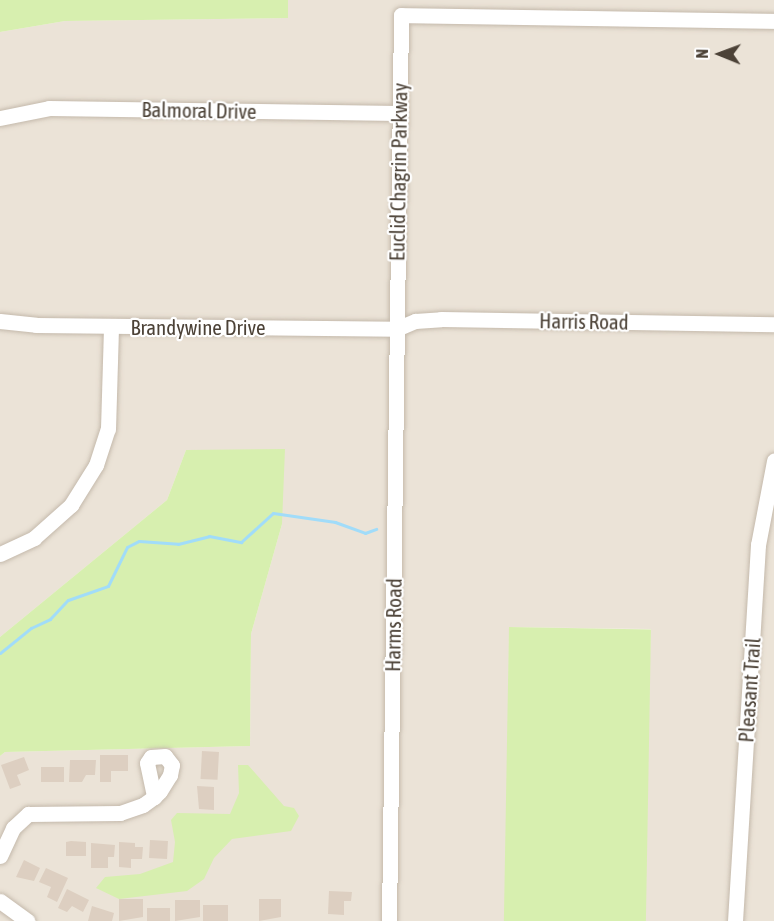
<!DOCTYPE html>
<style>
body{margin:0}
#map{position:relative;width:774px;height:921px;overflow:hidden;background:#f7f2ea;font-family:"Asap Condensed",sans-serif}
div>[style]{position:absolute}
.residential>*{inset:0;background:#ebe3d7}
.green>*{inset:0;background:#d7efaf;transform-origin:0 0}
.stream>*{height:3px;margin:-1.5px;padding:0 1.5px;transform-origin:1.5px;border-radius:1.5px;background:#a1dcf9}
.building>*{inset:0;background:#ddcfc1;transform-origin:0 0}
.roads{filter:drop-shadow(0 0 2px #c4b9ab) drop-shadow(0 0 2px #c4b9ab)}
.minor>*{height:15px;margin:-7.5px;padding:0 7.5px;transform-origin:7.5px;border-radius:7.5px;background:#fff}
span{translate:-50% -50%;white-space:nowrap;text-align:center;line-height:1.15;-webkit-text-stroke:4.5px #fff;paint-order:stroke}
.street-label{font-size:21px;color:#4c4237}
.north{position:absolute;left:690px;top:24px;width:60px;height:60px;-webkit-text-stroke:4px #fff;paint-order:stroke;rotate:271deg;font-size:16px;font-weight:700;line-height:24px;text-align:center;color:#4c4237}
.north::after{content:'';display:block;margin:auto;width:21px;height:27px;background:#4c4237;clip-path:polygon(50% 0,100% 100%,50% 72%,0 100%)}
</style>
<div id="map">
<div class="residential">
<i style="clip-path:polygon(288px 0,774px 0,774px 921px,640px 921px,651px 629px,509px 627px,508px 921px,0 921px,0 756px,5px 752px,250px 746px,251px 634px,282px 524px,186px 450px,167px 500px,0 637px,0 32px,65px 21px,288px 18px)"></i>
</div>
<div class="green">
<i style="clip-path:polygon(0 0,288px 0,288px 18px,65px 21px,0 32px)"></i>
<i style="clip-path:polygon(285px 449px,282px 524px,251px 634px,250px 746px,5px 752px,0 756px,0 637px,167px 500px,186px 450px)"></i>
<i style="left:509px;top:627px;width:142px;height:294px;rotate:1deg"></i>
<i style="clip-path:polygon(238px 765px,248px 765px,284px 806px,294px 808px,299px 816px,291px 831px,232px 839px,214px 858px,204px 879px,187px 891px,119px 899px,96px 888px,105px 877px,140px 874px,173px 862px,175px 842px,171px 820px,177px 813px,230px 814px,239px 793px)"></i>
</div>
<div class="stream">
<i style="left:0;top:653px;width:40px;rotate:-39deg"></i>
<i style="left:31px;top:628px;width:21px;rotate:-25deg"></i>
<i style="left:50px;top:619px;width:26px;rotate:-47deg"></i>
<i style="left:68px;top:600px;width:42px;rotate:-19.3deg"></i>
<i style="left:108px;top:586px;width:43px;rotate:-64deg"></i>
<i style="left:127px;top:547px;width:13px;rotate:-27deg"></i>
<i style="left:139px;top:541px;width:39px;rotate:4deg"></i>
<i style="left:178px;top:544px;width:32px;rotate:-14deg"></i>
<i style="left:209px;top:536px;width:33px;rotate:11deg"></i>
<i style="left:241px;top:542px;width:43px;rotate:-42.2deg"></i>
<i style="left:273px;top:513px;width:63px;rotate:8.3deg"></i>
<i style="left:335px;top:522px;width:32px;rotate:20deg"></i>
<i style="left:365px;top:533px;width:12px;rotate:-20deg"></i>
</div>
<div class="building">
<i style="left:202px;top:751px;width:17px;height:28px;rotate:3deg"></i>
<i style="clip-path:polygon(100px 755px,128px 755px,128px 771px,111px 771px,111px 782px,100px 782px)"></i>
<i style="clip-path:polygon(24px 757px,29px 770px,17px 775px,21px 785px,10px 789px,1px 765px)"></i>
<i style="clip-path:polygon(70px 760px,96px 760px,95px 775px,86px 775px,82px 782px,69px 782px)"></i>
<i style="left:41px;top:767px;width:23px;height:15px"></i>
<i style="clip-path:polygon(197px 786px,214px 787px,214px 810px,199px 809px)"></i>
<i style="left:150px;top:840px;width:18px;height:18px;rotate:3deg"></i>
<i style="clip-path:polygon(71px 841px,86px 842px,86px 856px,66px 856px,66px 842px)"></i>
<i style="clip-path:polygon(119px 842px,135px 843px,135px 847px,143px 847px,142px 859px,131px 859px,131px 868px,119px 867px)"></i>
<i style="clip-path:polygon(91px 843px,115px 845px,114px 857px,108px 857px,108px 868px,91px 868px)"></i>
<i style="clip-path:polygon(24px 860px,40px 868px,34px 881px,16px 877px)"></i>
<i style="clip-path:polygon(46px 868px,68px 878px,57px 902px,47px 897px,51px 887px,39px 882px)"></i>
<i style="clip-path:polygon(67px 889px,89px 900px,83px 912px,72px 906px,67px 912px,58px 908px)"></i>
<i style="clip-path:polygon(329px 891px,352px 892px,351px 901px,344px 901px,344px 915px,328px 914px)"></i>
<i style="clip-path:polygon(119px 899px,143px 899px,143px 917px,119px 921px)"></i>
<i style="clip-path:polygon(259px 899px,281px 899px,281px 917px,259px 921px)"></i>
<i style="clip-path:polygon(175px 900px,200px 900px,200px 917px,175px 921px)"></i>
<i style="left:203px;top:905px;width:25px;height:16px"></i>
<i style="clip-path:polygon(92px 906px,114px 913px,112px 921px,88px 921px)"></i>
<i style="left:147px;top:908px;width:23px;height:13px"></i>
</div>
<div class="roads">
<div class="minor">
<i style="left:0;top:118px;width:50px;rotate:-11.5deg"></i>
<i style="left:49px;top:108px;width:350px;rotate:0.8deg"></i>
<i style="left:0;top:321px;width:36px;rotate:6deg"></i>
<i style="left:36px;top:325px;width:360px;rotate:0.6deg"></i>
<i style="left:396px;top:329px;width:21px;rotate:-23deg"></i>
<i style="left:415px;top:321px;width:26px;rotate:-4deg"></i>
<i style="left:441px;top:319px;width:333px;rotate:0.9deg"></i>
<i style="left:0;top:554px;width:38px;rotate:-25deg"></i>
<i style="left:34px;top:538px;width:50px;rotate:-41.7deg"></i>
<i style="left:71px;top:505px;width:47px;rotate:-58deg"></i>
<i style="left:96px;top:465px;width:38px;rotate:-72deg"></i>
<i style="left:108px;top:429px;width:102px;rotate:-88.3deg"></i>
<i style="left:0;top:856px;width:31px;rotate:-65deg"></i>
<i style="left:13px;top:828px;width:21px;rotate:-43deg"></i>
<i style="left:28px;top:814px;width:92px;rotate:-0.6deg"></i>
<i style="left:120px;top:813px;width:24px;rotate:-19deg"></i>
<i style="left:143px;top:805px;width:14px;rotate:-36deg"></i>
<i style="left:154px;top:797px;width:8px;rotate:-45deg"></i>
<i style="left:160px;top:791px;width:19px;rotate:-58deg"></i>
<i style="left:170px;top:775px;width:10px;rotate:-79deg"></i>
<i style="left:172px;top:765px;width:11px;rotate:-128deg"></i>
<i style="left:165px;top:756px;width:14px;rotate:176deg"></i>
<i style="left:151px;top:757px;width:7px;rotate:124deg"></i>
<i style="left:147px;top:763px;width:35px;rotate:78deg"></i>
<i style="left:0;top:901px;width:34px;rotate:36deg"></i>
<i style="left:389px;top:921px;width:906px;rotate:-89.24deg"></i>
<i style="left:401px;top:15px;width:373px;rotate:0.9deg"></i>
<i style="left:735px;top:921px;width:377px;rotate:-86.5deg"></i>
<i style="left:758px;top:545px;width:86px;rotate:-79.2deg"></i>
</div>
</div>
<div class="street-label">
<span style="left:199px;top:110px;rotate:1deg">Balmoral Drive</span>
<span style="left:398px;top:172px;rotate:-89deg">Euclid Chagrin Parkway</span>
<span style="left:584px;top:321px;rotate:1deg">Harris Road</span>
<span style="left:198px;top:327px">Brandywine Drive</span>
<span style="left:393px;top:625px;rotate:-89deg">Harms Road</span>
<span style="left:749px;top:690px;rotate:-86deg">Pleasant Trail</span>
</div>
<div class="north">N</div>
</div>
